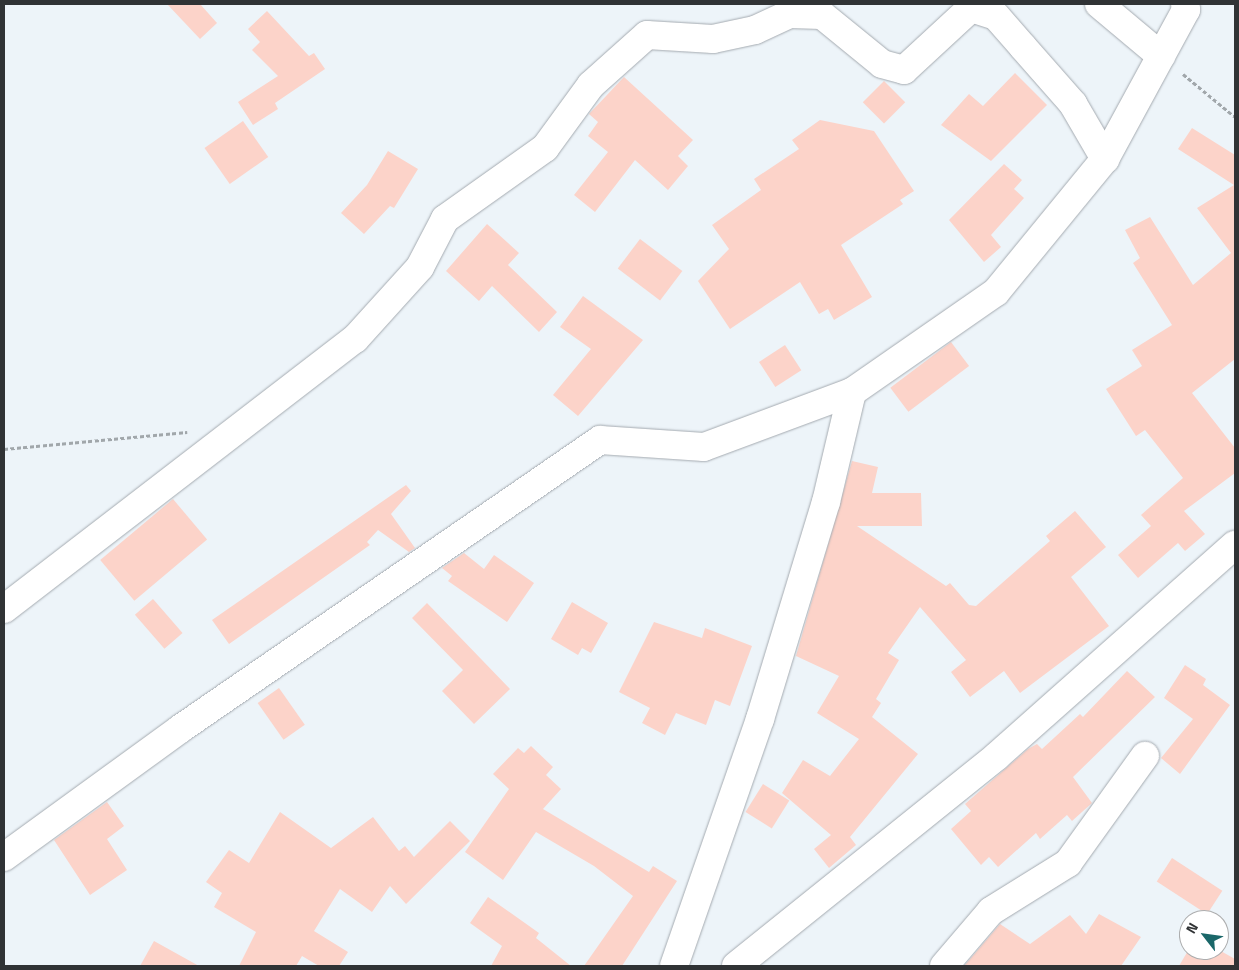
<!DOCTYPE html>
<style>
body{margin:0}
#map{position:relative;width:1239px;height:970px;overflow:hidden;background:#edf4f9;font-family:"Titillium Web",sans-serif}
div>[style]{position:absolute}
.building>*{inset:0;background:#fcd3c9;transform-origin:0 0}
.path>*{height:3px;margin-top:-1.5px;transform-origin:0;background:repeating-linear-gradient(90deg,#a1a7ab 0 4px,transparent 0 6.5px)}
.roads{filter:drop-shadow(0 0 1px #a4aab0) drop-shadow(0 0 1px #a4aab0)}
.minor>*{height:28px;margin:-14px;padding:0 14px;transform-origin:14px;border-radius:14px;background:#fff}
.tertiary>*{height:28px;margin:-14px;padding:0 14px;transform-origin:14px;border-radius:14px;background:#fff}
span{translate:-50% -50%;white-space:nowrap;text-align:center;line-height:1.15;-webkit-text-stroke:4.5px #fff;paint-order:stroke}
.frame{position:absolute;inset:0;border:5px solid #303335;pointer-events:none}
.north{position:absolute;left:1179px;top:910px;width:50px;height:50px;box-sizing:border-box;background:#fff;border:1px solid #acadae;border-radius:50%;rotate:300deg;font-size:14px;font-weight:700;line-height:20px;text-align:center;color:#303335}
.north::after{content:'';display:block;margin:auto;width:18px;height:22px;background:#1a6769;clip-path:polygon(50% 0,100% 100%,50% 72%,0 100%)}
</style>
<div id="map">
<div class="building">
<i style="clip-path:polygon(167px 4px,200px 4px,217px 23px,200px 39px)"></i>
<i style="clip-path:polygon(267px 11px,309px 56px,314px 53px,325px 69px,275px 103px,278px 109px,253px 125px,238px 102px,278px 76px,252px 50px,260px 42px,248px 29px)"></i>
<i style="clip-path:polygon(1015px 73px,1047px 105px,991px 161px,941px 125px,969px 94px,983px 106px)"></i>
<i style="clip-path:polygon(624px 77px,693px 140px,678px 156px,688px 166px,668px 190px,635px 160px,595px 212px,574px 195px,608px 152px,588px 136px,598px 122px,589px 114px)"></i>
<i style="left:884px;top:81px;width:30px;height:30px;rotate:45deg"></i>
<i style="clip-path:polygon(820px 120px,874px 131px,914px 191px,900px 200px,903px 204px,841px 245px,872px 297px,834px 320px,828px 309px,819px 314px,800px 282px,730px 329px,698px 281px,729px 249px,712px 225px,761px 190px,754px 179px,799px 149px,792px 140px)"></i>
<i style="left:243px;top:121px;width:44px;height:47px;rotate:55deg"></i>
<i style="clip-path:polygon(1192px 128px,1235px 155px,1235px 359px,1192px 393px,1235px 448px,1235px 473px,1184px 511px,1205px 534px,1185px 551px,1178px 543px,1138px 578px,1118px 555px,1151px 526px,1141px 515px,1183px 478px,1145px 430px,1136px 436px,1106px 389px,1142px 366px,1132px 350px,1172px 325px,1133px 263px,1140px 258px,1125px 230px,1150px 217px,1193px 285px,1231px 253px,1197px 208px,1234px 185px,1178px 149px)"></i>
<i style="clip-path:polygon(388px 151px,418px 169px,394px 208px,390px 206px,364px 234px,341px 213px,367px 185px)"></i>
<i style="clip-path:polygon(1004px 164px,1022px 180px,1014px 189px,1024px 198px,991px 235px,1001px 247px,984px 262px,949px 220px)"></i>
<i style="clip-path:polygon(487px 224px,519px 253px,508px 265px,557px 312px,539px 332px,492px 286px,479px 301px,446px 271px)"></i>
<i style="left:640px;top:239px;width:53px;height:37px;rotate:37deg"></i>
<i style="clip-path:polygon(583px 296px,643px 340px,578px 416px,553px 395px,591px 349px,560px 327px)"></i>
<i style="left:951px;top:342px;width:30px;height:76px;rotate:53deg"></i>
<i style="left:785px;top:345px;width:30px;height:31px;rotate:57deg"></i>
<i style="clip-path:polygon(852px 461px,878px 467px,872px 493px,921px 493px,922px 526px,857px 526px,946px 586px,950px 583px,969px 605px,976px 606px,1050px 541px,1046px 536px,1075px 511px,1106px 547px,1071px 577px,1109px 626px,1020px 693px,1004px 671px,970px 697px,951px 672px,966px 660px,920px 607px,888px 653px,899px 660px,876px 699px,881px 703px,872px 717px,918px 754px,850px 837px,856px 845px,829px 868px,814px 849px,831px 835px,782px 793px,803px 760px,830px 776px,859px 739px,817px 713px,839px 676px,796px 656px)"></i>
<i style="clip-path:polygon(406px 485px,411px 491px,391px 514px,415px 548px,409px 552px,378px 530px,367px 542px,370px 545px,229px 644px,212px 620px)"></i>
<i style="left:173px;top:499px;width:53px;height:95px;rotate:50deg"></i>
<i style="clip-path:polygon(464px 553px,484px 569px,494px 555px,534px 583px,507px 622px,448px 581px,452px 576px,442px 568px)"></i>
<i style="left:153px;top:599px;width:45px;height:24px;rotate:49deg"></i>
<i style="clip-path:polygon(572px 602px,608px 623px,591px 653px,582px 648px,578px 655px,551px 639px)"></i>
<i style="clip-path:polygon(427px 603px,510px 689px,474px 724px,442px 691px,463px 670px,412px 618px)"></i>
<i style="clip-path:polygon(654px 622px,702px 638px,705px 628px,752px 646px,730px 706px,715px 700px,706px 725px,676px 713px,665px 735px,642px 723px,650px 708px,619px 692px)"></i>
<i style="clip-path:polygon(1185px 665px,1206px 679px,1203px 685px,1230px 705px,1180px 774px,1161px 758px,1193px 719px,1164px 698px)"></i>
<i style="clip-path:polygon(1127px 671px,1155px 697px,1073px 777px,1092px 803px,1072px 821px,1067px 815px,1040px 839px,1036px 833px,998px 867px,989px 857px,981px 865px,951px 829px,971px 811px,965px 804px,1028px 749px,1037px 744px,1042px 749px,1080px 714px,1083px 717px)"></i>
<i style="left:279px;top:688px;width:45px;height:26px;rotate:55deg"></i>
<i style="clip-path:polygon(531px 746px,553px 767px,546px 775px,561px 789px,543px 809px,649px 872px,653px 866px,677px 881px,622px 966px,584px 966px,633px 896px,594px 866px,536px 832px,503px 880px,465px 852px,509px 789px,493px 774px,518px 748px,524px 753px)"></i>
<i style="left:763px;top:784px;width:31px;height:33px;rotate:32deg"></i>
<i style="clip-path:polygon(107px 802px,124px 826px,107px 839px,127px 870px,90px 895px,54px 840px)"></i>
<i style="clip-path:polygon(280px 812px,331px 848px,373px 817px,399px 851px,405px 846px,414px 857px,450px 821px,470px 841px,406px 904px,390px 886px,372px 912px,340px 889px,314px 931px,348px 952px,339px 966px,319px 966px,302px 956px,296px 966px,239px 966px,256px 932px,214px 907px,222px 893px,206px 882px,229px 850px,249px 863px)"></i>
<i style="left:1172px;top:858px;width:60px;height:28px;rotate:33deg"></i>
<i style="clip-path:polygon(488px 897px,539px 933px,536px 938px,571px 966px,491px 966px,502px 946px,470px 923px)"></i>
<i style="clip-path:polygon(1099px 914px,1141px 937px,1121px 966px,964px 966px,1000px 924px,1030px 944px,1070px 915px,1086px 934px)"></i>
<i style="clip-path:polygon(154px 941px,199px 966px,140px 966px)"></i>
<i style="clip-path:polygon(1189px 949px,1219px 950px,1235px 959px,1235px 966px,1179px 966px)"></i>
</div>
<div class="path">
<i style="left:1183px;top:74px;width:67px;rotate:39.6deg"></i>
<i style="left:4px;top:449px;width:184px;rotate:-5.3deg"></i>
</div>
<div class="roads">
<div class="minor">
<i style="left:1099px;top:4px;width:81px;rotate:40deg"></i>
<i style="left:4px;top:609px;width:443px;rotate:-37.6deg"></i>
<i style="left:355px;top:339px;width:97px;rotate:-47.9deg"></i>
<i style="left:420px;top:267px;width:54px;rotate:-62.5deg"></i>
<i style="left:445px;top:219px;width:123px;rotate:-35.4deg"></i>
<i style="left:545px;top:148px;width:78px;rotate:-53.9deg"></i>
<i style="left:591px;top:85px;width:75px;rotate:-41.8deg"></i>
<i style="left:647px;top:35px;width:66px;rotate:3.5deg"></i>
<i style="left:713px;top:39px;width:43px;rotate:-12.1deg"></i>
<i style="left:755px;top:30px;width:38px;rotate:-25deg"></i>
<i style="left:790px;top:14px;width:32px;rotate:2deg"></i>
<i style="left:822px;top:15px;width:77px;rotate:39.2deg"></i>
<i style="left:882px;top:64px;width:23px;rotate:15deg"></i>
<i style="left:904px;top:70px;width:91px;rotate:-42.8deg"></i>
<i style="left:971px;top:8px;width:26px;rotate:18deg"></i>
<i style="left:996px;top:16px;width:41px;rotate:48.9deg"></i>
<i style="left:1023px;top:47px;width:76px;rotate:48.7deg"></i>
<i style="left:1073px;top:104px;width:64px;rotate:59.8deg"></i>
<i style="left:4px;top:857px;width:218px;rotate:-36deg"></i>
<i style="left:180px;top:729px;width:510px;rotate:-34.53deg"></i>
<i style="left:600px;top:440px;width:104px;rotate:3.9deg"></i>
<i style="left:704px;top:447px;width:158px;rotate:-20.4deg"></i>
<i style="left:674px;top:966px;width:262px;rotate:-70.8deg"></i>
<i style="left:760px;top:719px;width:227px;rotate:-73.1deg"></i>
<i style="left:826px;top:502px;width:113px;rotate:-76.7deg"></i>
<i style="left:852px;top:392px;width:175px;rotate:-34.8deg"></i>
<i style="left:996px;top:292px;width:172px;rotate:-50.7deg"></i>
<i style="left:1105px;top:159px;width:170px;rotate:-61.5deg"></i>
<i style="left:1186px;top:10px;width:6px;rotate:-99deg"></i>
<i style="left:944px;top:966px;width:72px;rotate:-49.5deg"></i>
<i style="left:991px;top:911px;width:91px;rotate:-31.9deg"></i>
<i style="left:1068px;top:863px;width:132px;rotate:-54.3deg"></i>
</div>
<div class="tertiary">
<i style="left:736px;top:966px;width:335px;rotate:-38.8deg"></i>
<i style="left:997px;top:756px;width:318px;rotate:-41.6deg"></i>
</div>
</div>
<div class="frame"></div>
<div class="north">N</div>
</div>
